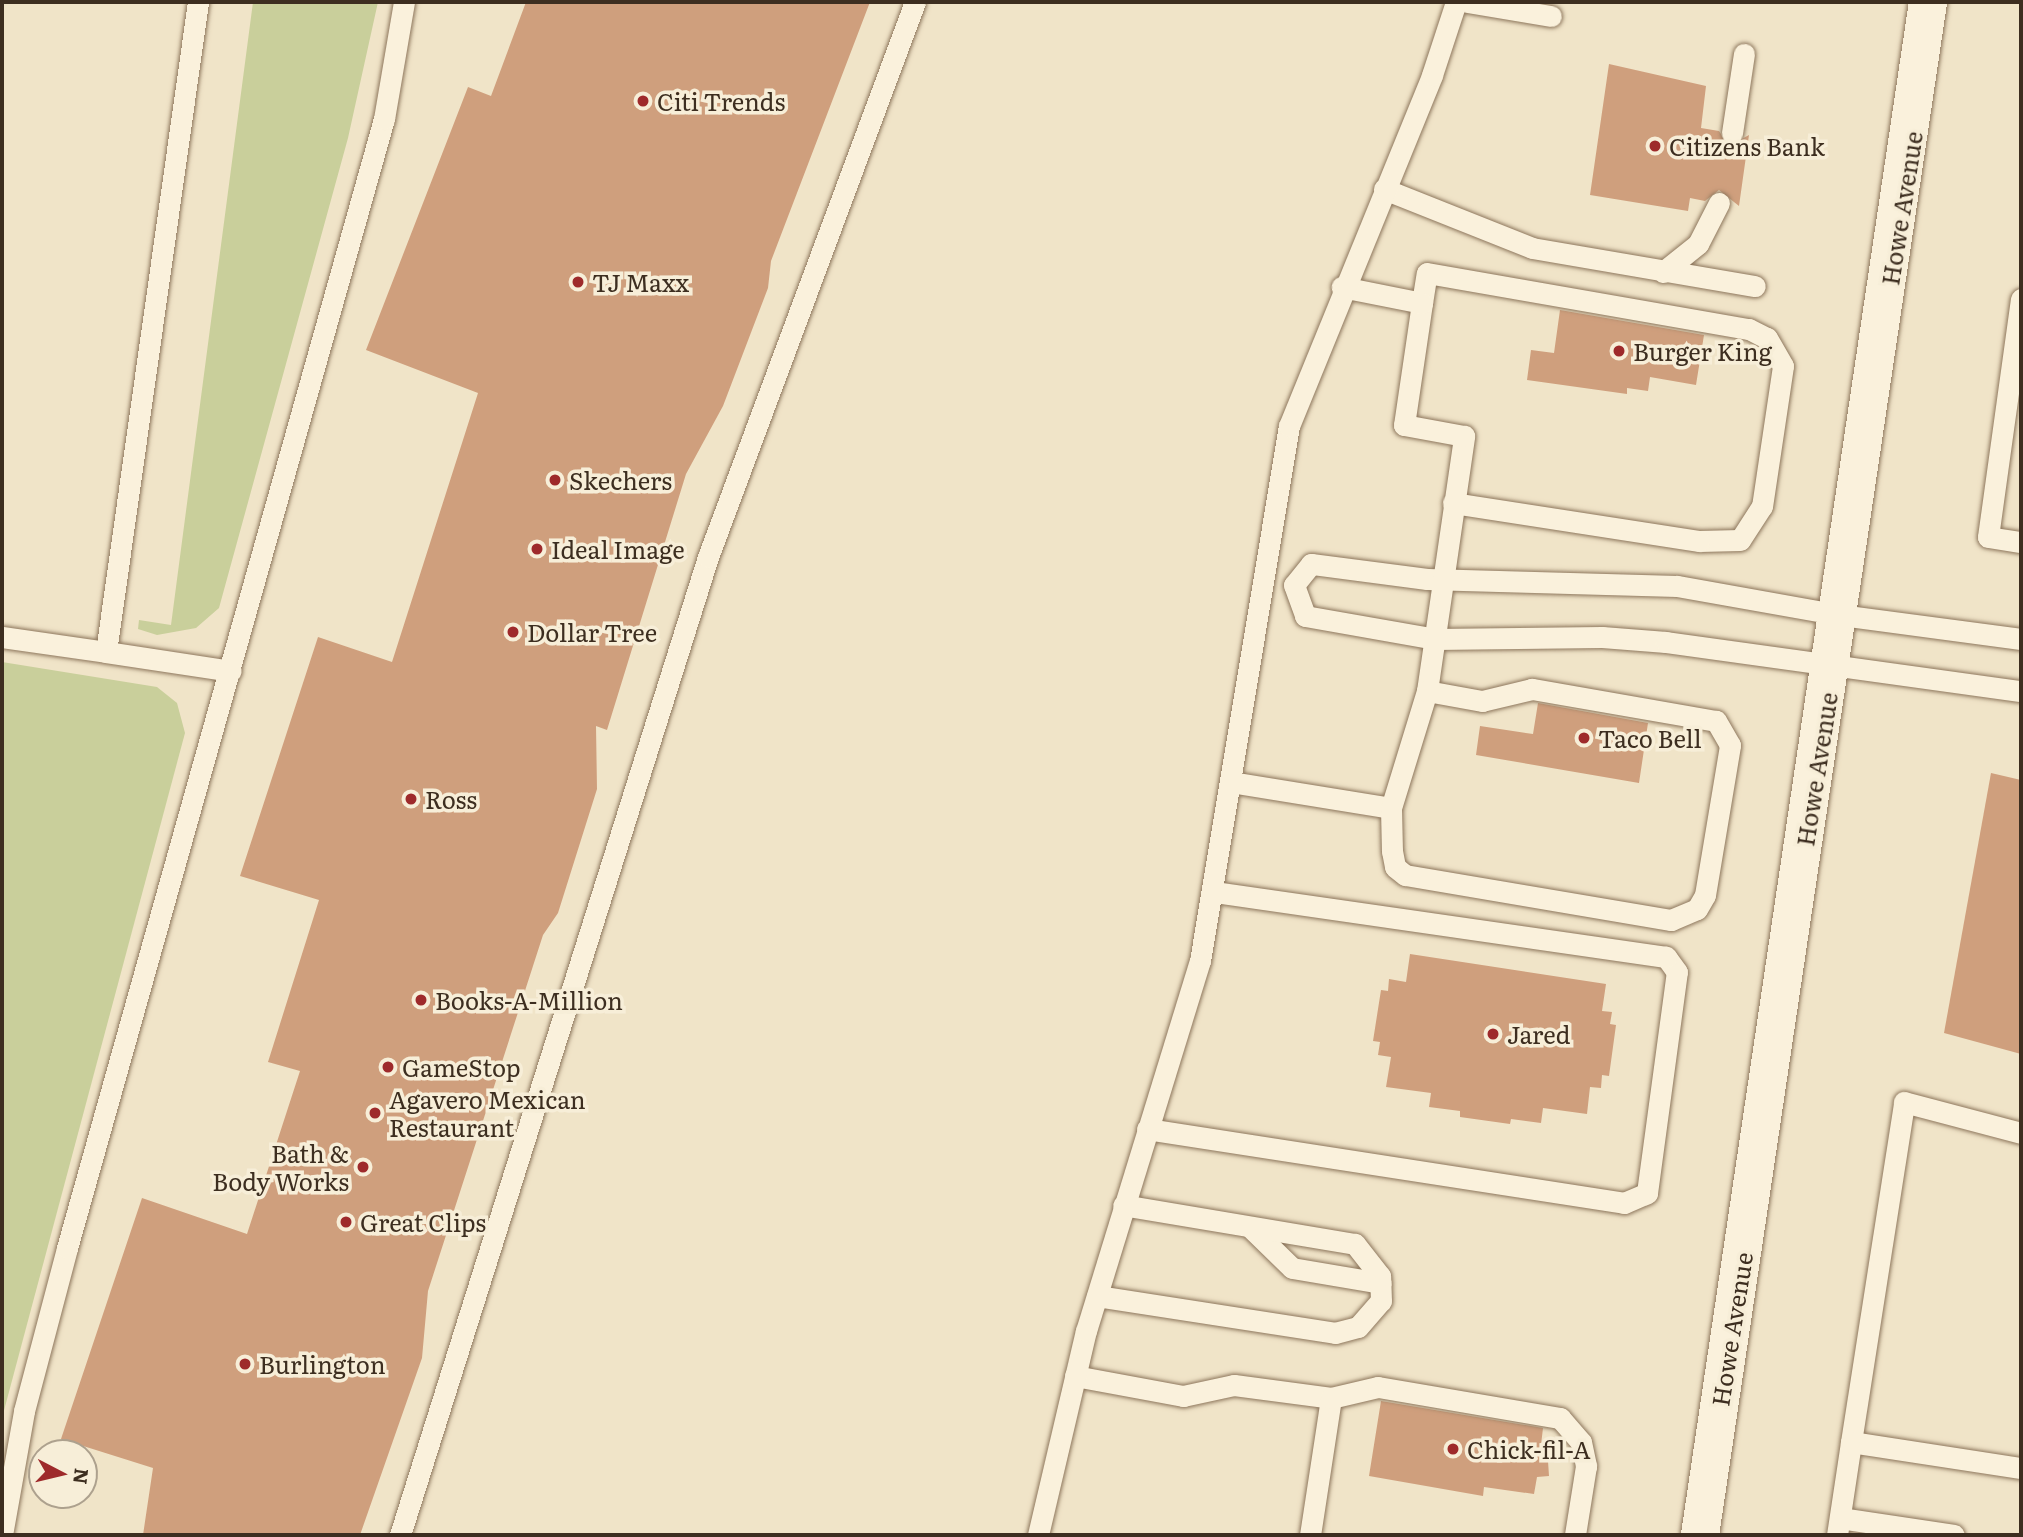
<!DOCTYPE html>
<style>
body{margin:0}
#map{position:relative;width:2023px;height:1537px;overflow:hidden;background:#f0e4c8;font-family:Literata,serif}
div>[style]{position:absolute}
.green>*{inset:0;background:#c9cf9b}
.building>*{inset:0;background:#cf9f7d}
.roads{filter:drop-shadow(0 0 2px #8d765c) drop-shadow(0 0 2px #8d765c)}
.lane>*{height:21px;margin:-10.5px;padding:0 10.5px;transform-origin:10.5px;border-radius:10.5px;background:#faf1dc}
.secondary>*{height:38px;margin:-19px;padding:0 19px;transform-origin:19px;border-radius:19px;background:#faf1dc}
.dots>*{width:19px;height:19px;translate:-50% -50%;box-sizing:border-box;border:4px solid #f7eed8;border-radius:50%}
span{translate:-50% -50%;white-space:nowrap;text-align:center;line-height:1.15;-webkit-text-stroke:7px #f7eed8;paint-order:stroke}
.poi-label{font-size:24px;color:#3d2e20}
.left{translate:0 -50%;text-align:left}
.right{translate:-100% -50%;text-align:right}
.street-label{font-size:24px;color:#3d2e20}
.frame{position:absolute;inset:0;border:4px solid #3d2e20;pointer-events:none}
.north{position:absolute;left:28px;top:1439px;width:70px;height:70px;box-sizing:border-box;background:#f7eed8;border:2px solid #ada18e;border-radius:50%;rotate:97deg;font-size:19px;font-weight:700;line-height:28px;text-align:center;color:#3d2e20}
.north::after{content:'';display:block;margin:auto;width:24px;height:32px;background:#9e2a2b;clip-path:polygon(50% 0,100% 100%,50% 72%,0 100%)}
</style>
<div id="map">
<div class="green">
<i style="clip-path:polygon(253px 2px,378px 2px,348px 138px,219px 608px,196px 628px,157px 635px,138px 629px,139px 620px,171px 625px)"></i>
<i style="clip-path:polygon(2px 662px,157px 687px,177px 703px,185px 733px,2px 1418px)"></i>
</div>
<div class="building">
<i style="clip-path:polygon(526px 2px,870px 2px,771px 261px,768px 288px,723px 406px,686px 474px,607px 730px,596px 726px,597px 789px,558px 913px,543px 935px,428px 1291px,422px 1358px,360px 1535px,143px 1535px,153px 1468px,61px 1439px,142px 1198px,247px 1234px,300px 1071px,268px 1062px,319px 900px,240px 876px,318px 637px,392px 662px,478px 393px,366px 350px,468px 87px,491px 96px)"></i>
<i style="clip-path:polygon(1609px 64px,1706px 86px,1701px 128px,1719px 131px,1729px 146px,1749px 135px,1739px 206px,1719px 190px,1705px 201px,1690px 198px,1688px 211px,1590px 195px)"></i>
<i style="clip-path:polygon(1560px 310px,1704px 335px,1696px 385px,1650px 377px,1648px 391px,1627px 388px,1627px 394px,1527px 380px,1531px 350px,1554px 353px)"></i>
<i style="clip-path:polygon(1538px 703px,1648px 723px,1639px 783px,1476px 755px,1480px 726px,1533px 734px)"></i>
<i style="clip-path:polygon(1991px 773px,2021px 780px,2021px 1054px,1944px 1033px)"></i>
<i style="clip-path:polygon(1410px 954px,1606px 984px,1602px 1011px,1612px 1012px,1610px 1024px,1616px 1025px,1609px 1076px,1602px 1075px,1601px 1088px,1590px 1087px,1587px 1114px,1543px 1108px,1541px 1123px,1511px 1119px,1510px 1124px,1460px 1117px,1460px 1111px,1429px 1107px,1431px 1093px,1386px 1087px,1391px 1057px,1378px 1055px,1380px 1042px,1373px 1041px,1381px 990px,1388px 991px,1389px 979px,1406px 982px)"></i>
<i style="clip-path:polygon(1381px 1401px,1543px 1428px,1541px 1445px,1547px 1446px,1549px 1476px,1537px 1477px,1534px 1494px,1484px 1487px,1483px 1496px,1369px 1476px)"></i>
</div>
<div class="roads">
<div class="lane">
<i style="left:198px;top:2px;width:656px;rotate:98.06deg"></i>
<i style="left:106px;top:652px;width:126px;rotate:8.6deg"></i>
<i style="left:1467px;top:2px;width:85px;rotate:9.5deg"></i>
<i style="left:1732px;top:133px;width:80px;rotate:-81.4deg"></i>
<i style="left:1384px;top:189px;width:159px;rotate:21.7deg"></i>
<i style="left:1532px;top:248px;width:226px;rotate:9.7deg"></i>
<i style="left:1663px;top:272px;width:45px;rotate:-38.7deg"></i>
<i style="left:1698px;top:244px;width:46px;rotate:-62.9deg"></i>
<i style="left:2021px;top:299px;width:240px;rotate:97.9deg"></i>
<i style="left:1988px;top:537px;width:33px;rotate:9deg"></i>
<i style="left:1422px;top:303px;width:30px;rotate:-81deg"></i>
<i style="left:1427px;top:273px;width:327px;rotate:9.9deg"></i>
<i style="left:1749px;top:329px;width:20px;rotate:27deg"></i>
<i style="left:1767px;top:338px;width:32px;rotate:60deg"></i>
<i style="left:1783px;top:366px;width:142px;rotate:98.5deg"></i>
<i style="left:1762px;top:506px;width:40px;rotate:122.9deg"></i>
<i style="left:1740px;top:540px;width:41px;rotate:178.6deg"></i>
<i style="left:1699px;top:541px;width:249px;rotate:-171.2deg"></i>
<i style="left:2px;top:637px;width:105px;rotate:8.2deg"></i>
<i style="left:2021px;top:639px;width:183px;rotate:-172.4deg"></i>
<i style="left:1840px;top:615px;width:166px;rotate:-169.9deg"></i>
<i style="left:1677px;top:586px;width:250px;rotate:-178.4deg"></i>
<i style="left:1427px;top:579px;width:117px;rotate:-172.6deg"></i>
<i style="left:1311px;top:564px;width:27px;rotate:129deg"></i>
<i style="left:1294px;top:585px;width:33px;rotate:70deg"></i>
<i style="left:1305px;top:616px;width:132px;rotate:10deg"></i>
<i style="left:1435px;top:639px;width:167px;rotate:-0.7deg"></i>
<i style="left:1602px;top:637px;width:64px;rotate:4.5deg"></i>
<i style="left:1666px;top:642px;width:358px;rotate:7.9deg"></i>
<i style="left:1231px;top:782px;width:162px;rotate:9.2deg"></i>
<i style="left:1391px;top:808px;width:122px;rotate:-72.9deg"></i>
<i style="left:1427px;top:691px;width:258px;rotate:-81.7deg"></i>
<i style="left:1464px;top:436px;width:61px;rotate:-169.6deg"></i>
<i style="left:1404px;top:425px;width:123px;rotate:-81.6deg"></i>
<i style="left:1422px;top:303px;width:82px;rotate:-168.7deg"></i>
<i style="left:1391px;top:808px;width:43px;rotate:88.7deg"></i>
<i style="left:1392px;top:851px;width:16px;rotate:79deg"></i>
<i style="left:1395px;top:867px;width:13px;rotate:39deg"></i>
<i style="left:1405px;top:875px;width:270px;rotate:9.6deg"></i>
<i style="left:1671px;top:920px;width:28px;rotate:-23deg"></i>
<i style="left:1697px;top:909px;width:16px;rotate:-60deg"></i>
<i style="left:1705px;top:895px;width:152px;rotate:-80.5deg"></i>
<i style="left:1730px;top:745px;width:28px;rotate:-120deg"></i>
<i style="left:1716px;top:721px;width:187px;rotate:-170.1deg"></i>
<i style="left:1532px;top:689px;width:51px;rotate:166.5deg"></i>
<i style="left:1482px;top:701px;width:56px;rotate:-169.7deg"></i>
<i style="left:1147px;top:1129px;width:483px;rotate:8.8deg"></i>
<i style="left:1624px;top:1203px;width:25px;rotate:-23deg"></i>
<i style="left:1647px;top:1193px;width:223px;rotate:-82.3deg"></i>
<i style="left:1677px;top:972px;width:19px;rotate:-126deg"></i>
<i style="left:1666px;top:957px;width:457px;rotate:-171.8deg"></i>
<i style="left:1251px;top:1228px;width:57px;rotate:44.3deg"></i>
<i style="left:1292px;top:1268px;width:90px;rotate:9.6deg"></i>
<i style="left:1097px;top:1296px;width:241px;rotate:8.8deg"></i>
<i style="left:1335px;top:1333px;width:24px;rotate:-15deg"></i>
<i style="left:1358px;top:1327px;width:35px;rotate:-49deg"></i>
<i style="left:1381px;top:1301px;width:25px;rotate:-92deg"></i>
<i style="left:1380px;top:1276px;width:41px;rotate:-128deg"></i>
<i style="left:1355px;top:1244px;width:235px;rotate:-170.5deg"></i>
<i style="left:1075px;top:1376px;width:110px;rotate:10.5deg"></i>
<i style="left:1183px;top:1396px;width:52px;rotate:-12.2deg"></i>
<i style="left:1234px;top:1385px;width:98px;rotate:7.6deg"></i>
<i style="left:1331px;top:1398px;width:139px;rotate:98.7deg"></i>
<i style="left:1331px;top:1398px;width:48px;rotate:-13.2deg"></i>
<i style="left:1378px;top:1387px;width:185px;rotate:9.7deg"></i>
<i style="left:1560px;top:1418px;width:32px;rotate:49deg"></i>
<i style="left:1581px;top:1442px;width:25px;rotate:78deg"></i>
<i style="left:1586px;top:1466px;width:70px;rotate:99.1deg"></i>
<i style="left:1851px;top:1442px;width:344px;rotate:-81.1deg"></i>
<i style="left:1904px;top:1102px;width:121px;rotate:14.8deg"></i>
<i style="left:1840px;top:1518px;width:115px;rotate:8.5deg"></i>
<i style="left:2px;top:1535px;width:126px;rotate:-79.9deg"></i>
<i style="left:24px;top:1411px;width:169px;rotate:-75.2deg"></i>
<i style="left:67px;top:1248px;width:1173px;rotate:-74.32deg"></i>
<i style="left:384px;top:119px;width:119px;rotate:-80.3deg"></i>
<i style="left:400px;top:1535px;width:1025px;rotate:-72.52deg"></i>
<i style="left:708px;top:557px;width:592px;rotate:-69.55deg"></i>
<i style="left:1038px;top:1535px;width:210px;rotate:-76.8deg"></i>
<i style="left:1086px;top:1331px;width:387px;rotate:-72.9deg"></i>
<i style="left:1200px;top:961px;width:542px;rotate:-80.56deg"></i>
<i style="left:1289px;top:426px;width:379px;rotate:-67.8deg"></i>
<i style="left:1432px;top:75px;width:77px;rotate:-71.8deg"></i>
<i style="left:1837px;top:1535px;width:94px;rotate:-81.4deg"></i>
<i style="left:1851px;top:1442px;width:172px;rotate:8.7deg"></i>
</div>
<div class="secondary">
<i style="left:1700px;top:1535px;width:1550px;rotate:-81.54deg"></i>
</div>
</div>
<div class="dots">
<i style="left:643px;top:101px;background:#9e2a2b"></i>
<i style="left:1655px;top:146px;background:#9e2a2b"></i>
<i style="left:578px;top:282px;background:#9e2a2b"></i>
<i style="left:1619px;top:351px;background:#9e2a2b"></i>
<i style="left:555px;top:480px;background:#9e2a2b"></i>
<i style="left:537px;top:549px;background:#9e2a2b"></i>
<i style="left:513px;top:632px;background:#9e2a2b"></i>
<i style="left:1584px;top:738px;background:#9e2a2b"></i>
<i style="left:411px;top:799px;background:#9e2a2b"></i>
<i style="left:421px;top:1000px;background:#9e2a2b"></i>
<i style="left:1493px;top:1034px;background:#9e2a2b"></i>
<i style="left:388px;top:1067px;background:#9e2a2b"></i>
<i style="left:375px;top:1113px;background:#9e2a2b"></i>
<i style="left:363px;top:1167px;background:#9e2a2b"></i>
<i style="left:346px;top:1222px;background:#9e2a2b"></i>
<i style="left:245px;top:1364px;background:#9e2a2b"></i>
<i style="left:1453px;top:1449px;background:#9e2a2b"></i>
</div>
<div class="poi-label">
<span class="left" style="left:657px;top:101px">Citi Trends</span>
<span class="left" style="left:1669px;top:146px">Citizens Bank</span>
<span class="left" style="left:592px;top:282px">TJ Maxx</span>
<span class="left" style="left:1633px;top:351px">Burger King</span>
<span class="left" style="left:569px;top:480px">Skechers</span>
<span class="left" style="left:551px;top:549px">Ideal Image</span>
<span class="left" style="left:527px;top:632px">Dollar Tree</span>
<span class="left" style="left:1598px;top:738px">Taco Bell</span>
<span class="left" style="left:425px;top:799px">Ross</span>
<span class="left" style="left:435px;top:1000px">Books-A-Million</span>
<span class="left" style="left:1507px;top:1034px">Jared</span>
<span class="left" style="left:402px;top:1067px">GameStop</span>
<span class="left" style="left:389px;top:1113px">Agavero Mexican<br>Restaurant</span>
<span class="right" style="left:349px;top:1167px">Bath &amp;<br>Body Works</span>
<span class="left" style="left:360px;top:1222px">Great Clips</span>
<span class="left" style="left:259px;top:1364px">Burlington</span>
<span class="left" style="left:1467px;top:1449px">Chick-fil-A</span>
</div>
<div class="street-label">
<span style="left:1901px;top:208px;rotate:-81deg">Howe Avenue</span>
<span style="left:1816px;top:769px;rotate:-81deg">Howe Avenue</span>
<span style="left:1731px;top:1329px;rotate:-81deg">Howe Avenue</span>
</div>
<div class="frame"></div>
<div class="north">N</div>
</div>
